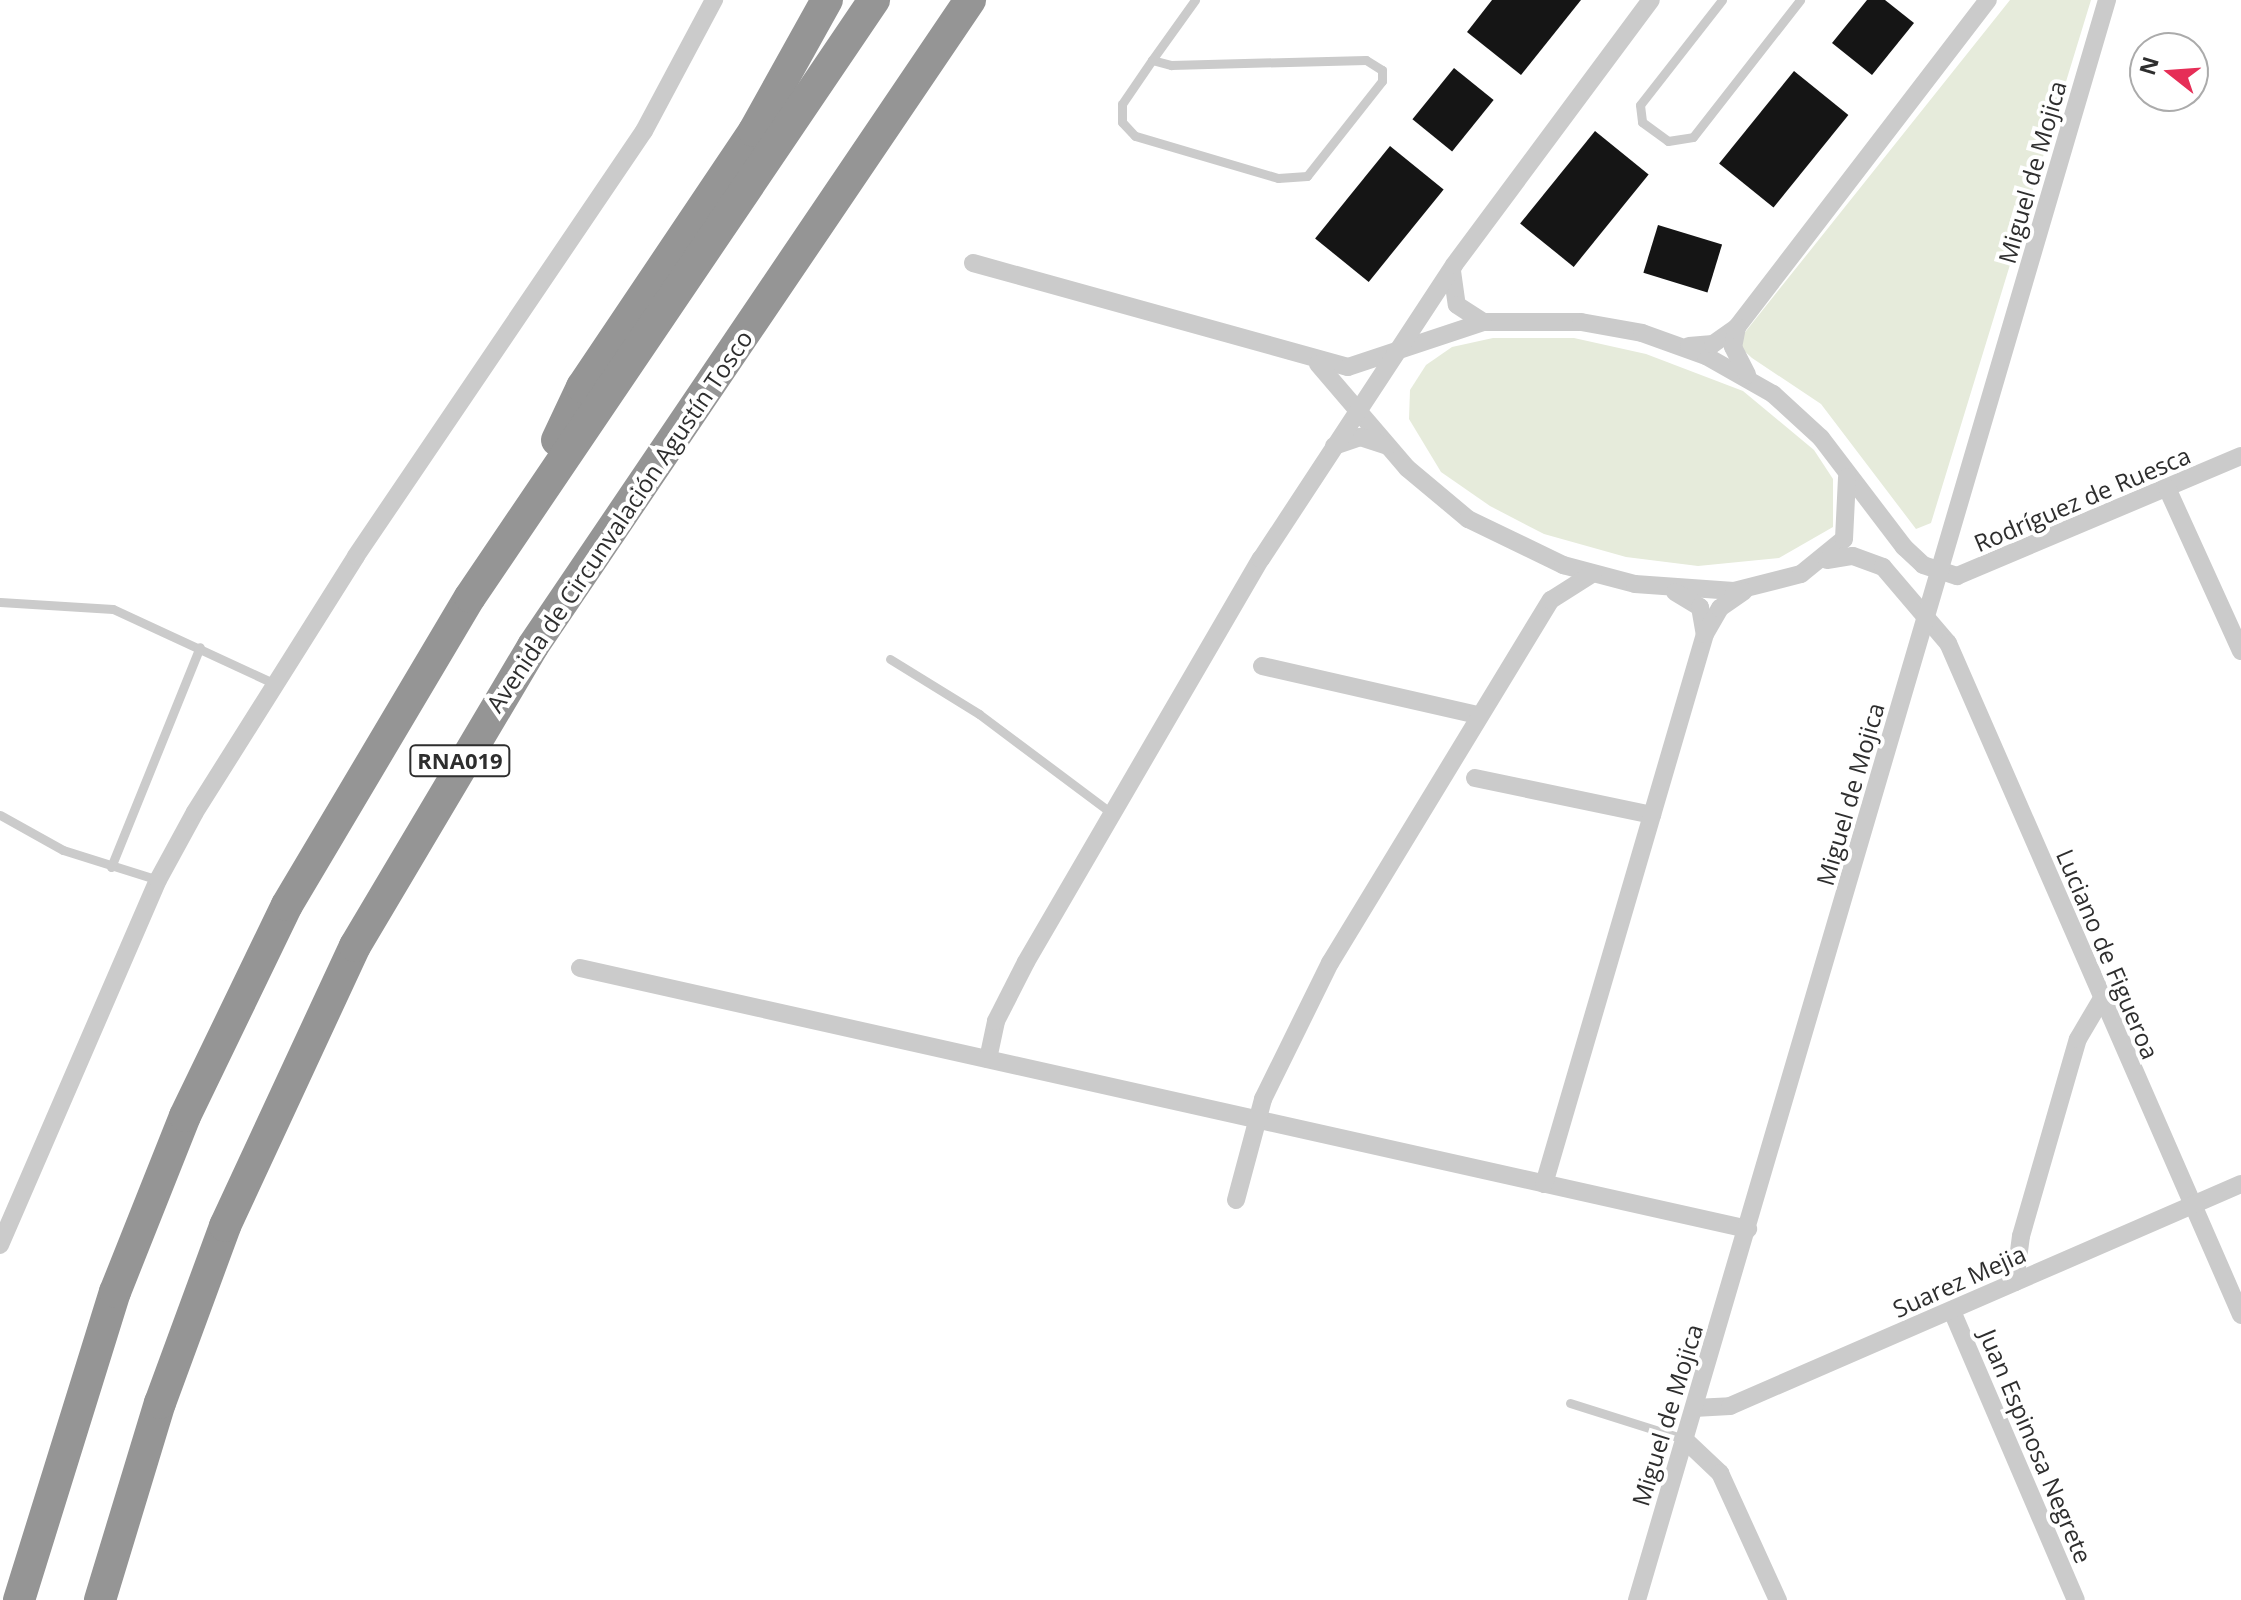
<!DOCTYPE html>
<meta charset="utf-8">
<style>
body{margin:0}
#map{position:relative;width:2241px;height:1600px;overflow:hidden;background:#fff;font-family:"Open Sans",sans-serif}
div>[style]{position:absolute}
.green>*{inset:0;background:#e6ebdb}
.building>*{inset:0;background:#151515;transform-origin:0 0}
.service>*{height:9px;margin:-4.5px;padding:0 4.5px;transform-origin:4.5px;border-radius:4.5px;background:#cbcbcb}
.minor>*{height:18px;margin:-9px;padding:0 9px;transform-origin:9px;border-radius:9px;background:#cbcbcb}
.motorway>*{height:32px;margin:-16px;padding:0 16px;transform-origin:16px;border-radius:16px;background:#959595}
span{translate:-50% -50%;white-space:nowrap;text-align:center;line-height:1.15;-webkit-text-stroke:8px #fff;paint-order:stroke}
.shield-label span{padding:2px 6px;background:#fff;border:2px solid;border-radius:6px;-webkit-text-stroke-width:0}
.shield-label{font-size:22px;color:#2e2e2e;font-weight:700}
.street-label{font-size:24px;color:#2e2e2e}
.north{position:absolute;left:2129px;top:32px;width:80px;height:80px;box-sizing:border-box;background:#fff;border:2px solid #ababab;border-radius:50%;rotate:287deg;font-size:22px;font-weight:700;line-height:32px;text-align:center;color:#2e2e2e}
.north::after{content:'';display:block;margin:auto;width:28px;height:36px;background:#e62e57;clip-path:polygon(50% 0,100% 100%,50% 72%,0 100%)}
</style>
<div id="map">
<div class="green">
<i style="clip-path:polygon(2010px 0,2091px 0,1931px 523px,1916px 529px,1821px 404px,1752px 358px,1742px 349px,1742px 336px)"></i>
<i style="clip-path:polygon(1493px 338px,1574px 338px,1646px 354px,1743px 391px,1814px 450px,1833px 479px,1833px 527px,1779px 558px,1698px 566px,1626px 557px,1544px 534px,1490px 506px,1441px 472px,1409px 419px,1410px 390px,1426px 365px,1452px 347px)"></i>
</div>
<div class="building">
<i style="clip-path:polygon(1492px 0,1581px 0,1521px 75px,1467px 32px)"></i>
<i style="clip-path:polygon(1867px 0,1885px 0,1914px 23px,1872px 75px,1832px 43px)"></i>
<i style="left:1454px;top:68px;width:51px;height:66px;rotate:39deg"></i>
<i style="left:1794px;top:71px;width:70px;height:119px;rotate:39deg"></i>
<i style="left:1595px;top:131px;width:69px;height:119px;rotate:39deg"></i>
<i style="left:1390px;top:146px;width:69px;height:119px;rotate:39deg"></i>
<i style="left:1658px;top:225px;width:67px;height:50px;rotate:17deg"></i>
</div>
<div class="service">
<i style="left:1722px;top:0;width:133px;rotate:128deg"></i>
<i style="left:1640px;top:105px;width:17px;rotate:83deg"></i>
<i style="left:1642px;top:122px;width:32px;rotate:36deg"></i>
<i style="left:1668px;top:141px;width:25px;rotate:-9deg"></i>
<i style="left:1693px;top:137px;width:174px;rotate:-52deg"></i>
<i style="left:1152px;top:60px;width:20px;rotate:15deg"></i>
<i style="left:1171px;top:65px;width:195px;rotate:-1.5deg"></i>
<i style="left:1366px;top:60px;width:19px;rotate:32deg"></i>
<i style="left:1382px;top:70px;width:11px;rotate:90deg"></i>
<i style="left:1382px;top:81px;width:121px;rotate:128.3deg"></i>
<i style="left:1307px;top:176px;width:29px;rotate:176deg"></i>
<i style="left:1278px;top:178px;width:149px;rotate:-163.6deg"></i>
<i style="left:1135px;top:136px;width:19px;rotate:-133deg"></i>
<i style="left:1122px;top:122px;width:18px;rotate:-90deg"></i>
<i style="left:1122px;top:104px;width:53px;rotate:-55.7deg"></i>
<i style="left:1152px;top:60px;width:74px;rotate:-54.4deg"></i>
<i style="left:0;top:602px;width:113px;rotate:3.5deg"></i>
<i style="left:113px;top:609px;width:179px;rotate:24.8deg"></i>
<i style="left:890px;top:659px;width:105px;rotate:31.7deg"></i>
<i style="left:979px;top:714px;width:164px;rotate:36.8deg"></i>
<i style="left:0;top:815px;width:72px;rotate:29.1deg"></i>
<i style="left:63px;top:850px;width:100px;rotate:17.5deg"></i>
<i style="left:111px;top:867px;width:237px;rotate:-68deg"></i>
<i style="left:1570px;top:1403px;width:120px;rotate:17.5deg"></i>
</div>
<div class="minor">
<i style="left:973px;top:263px;width:389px;rotate:15.5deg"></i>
<i style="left:1348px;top:367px;width:142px;rotate:-18.4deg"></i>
<i style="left:1483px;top:322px;width:98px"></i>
<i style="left:1581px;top:322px;width:62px;rotate:10.2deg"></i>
<i style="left:1642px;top:333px;width:68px;rotate:19.8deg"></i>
<i style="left:1706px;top:356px;width:77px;rotate:29.6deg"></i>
<i style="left:1773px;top:394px;width:65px;rotate:42.5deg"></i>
<i style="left:1821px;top:438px;width:137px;rotate:52.7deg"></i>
<i style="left:1904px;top:547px;width:26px;rotate:43deg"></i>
<i style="left:1923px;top:565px;width:36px;rotate:18deg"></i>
<i style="left:1957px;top:576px;width:308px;rotate:-22.9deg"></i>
<i style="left:1452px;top:271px;width:34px;rotate:82deg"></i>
<i style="left:1457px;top:305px;width:31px;rotate:33deg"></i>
<i style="left:1737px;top:327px;width:412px;rotate:-52.5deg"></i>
<i style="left:1689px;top:346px;width:24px;rotate:-5deg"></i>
<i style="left:1713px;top:344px;width:29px;rotate:-35deg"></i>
<i style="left:1737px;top:327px;width:20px;rotate:101deg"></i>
<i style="left:1733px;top:347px;width:31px;rotate:63deg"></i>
<i style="left:1318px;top:364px;width:137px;rotate:49.4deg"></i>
<i style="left:1407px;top:468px;width:80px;rotate:39.9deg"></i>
<i style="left:1468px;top:519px;width:106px;rotate:25.8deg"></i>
<i style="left:1563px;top:565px;width:74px;rotate:14.8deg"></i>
<i style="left:1635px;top:584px;width:99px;rotate:4deg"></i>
<i style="left:1734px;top:591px;width:69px;rotate:-14.2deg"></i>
<i style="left:1801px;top:574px;width:55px;rotate:-39.1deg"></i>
<i style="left:1844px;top:539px;width:62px;rotate:-87.2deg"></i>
<i style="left:1334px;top:446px;width:28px;rotate:-19deg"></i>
<i style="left:1360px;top:437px;width:29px;rotate:18deg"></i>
<i style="left:2167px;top:488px;width:179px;rotate:65.6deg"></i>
<i style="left:1827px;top:560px;width:26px;rotate:-9deg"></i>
<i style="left:1853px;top:556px;width:32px;rotate:20deg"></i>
<i style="left:1883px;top:567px;width:100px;rotate:49.5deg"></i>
<i style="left:1948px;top:643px;width:733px;rotate:66.44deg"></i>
<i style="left:1675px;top:592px;width:29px;rotate:31deg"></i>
<i style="left:1700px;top:607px;width:27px;rotate:80deg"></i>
<i style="left:1262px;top:666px;width:221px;rotate:12.8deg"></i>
<i style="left:1475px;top:778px;width:181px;rotate:11.8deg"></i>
<i style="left:580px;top:968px;width:1197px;rotate:12.6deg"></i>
<i style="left:988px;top:1059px;width:39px;rotate:-78deg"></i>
<i style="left:996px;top:1021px;width:66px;rotate:-63deg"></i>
<i style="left:1026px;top:962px;width:467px;rotate:-59.8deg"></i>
<i style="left:1261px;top:559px;width:352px;rotate:-56.7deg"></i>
<i style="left:1454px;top:265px;width:330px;rotate:-53.4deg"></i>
<i style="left:1544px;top:1184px;width:573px;rotate:-73.68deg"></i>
<i style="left:1705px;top:634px;width:30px;rotate:-60deg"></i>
<i style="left:1720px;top:608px;width:29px;rotate:-35deg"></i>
<i style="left:1236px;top:1200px;width:105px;rotate:-75deg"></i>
<i style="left:1263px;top:1099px;width:152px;rotate:-63.8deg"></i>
<i style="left:1330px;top:963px;width:425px;rotate:-58.7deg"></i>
<i style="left:1551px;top:600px;width:49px;rotate:-32.4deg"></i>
<i style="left:0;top:1245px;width:398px;rotate:-66.6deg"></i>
<i style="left:158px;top:880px;width:77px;rotate:-61.4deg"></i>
<i style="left:195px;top:812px;width:302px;rotate:-57.8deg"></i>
<i style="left:356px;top:556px;width:513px;rotate:-55.88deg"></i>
<i style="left:644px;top:131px;width:149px;rotate:-61.9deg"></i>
<i style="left:2015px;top:1282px;width:46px;rotate:-82.6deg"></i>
<i style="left:2021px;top:1236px;width:205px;rotate:-73.9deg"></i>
<i style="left:2078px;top:1039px;width:45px;rotate:-59.5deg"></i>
<i style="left:1952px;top:1311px;width:314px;rotate:66.8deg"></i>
<i style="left:1694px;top:1408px;width:36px;rotate:-3deg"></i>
<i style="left:1730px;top:1406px;width:557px;rotate:-23.48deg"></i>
<i style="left:1684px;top:1439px;width:50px;rotate:43.4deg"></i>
<i style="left:1720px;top:1473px;width:140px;rotate:65.5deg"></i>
<i style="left:1637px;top:1600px;width:1668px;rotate:-73.63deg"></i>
</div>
<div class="motorway">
<i style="left:557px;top:440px;width:59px;rotate:-64.7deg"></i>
<i style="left:582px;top:387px;width:308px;rotate:-56.1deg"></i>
<i style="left:754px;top:131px;width:150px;rotate:-60.9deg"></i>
<i style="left:19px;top:1600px;width:323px;rotate:-72.7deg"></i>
<i style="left:115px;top:1292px;width:189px;rotate:-68.3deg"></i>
<i style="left:185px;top:1116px;width:234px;rotate:-64.2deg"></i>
<i style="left:287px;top:905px;width:358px;rotate:-59.3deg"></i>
<i style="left:470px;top:597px;width:721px;rotate:-55.91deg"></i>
<i style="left:100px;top:1600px;width:206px;rotate:-73.1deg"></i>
<i style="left:160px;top:1403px;width:189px;rotate:-69.8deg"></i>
<i style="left:225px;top:1226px;width:309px;rotate:-65.1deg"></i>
<i style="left:355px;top:946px;width:349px;rotate:-59.3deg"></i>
<i style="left:533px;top:646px;width:780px;rotate:-55.92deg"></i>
</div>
<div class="shield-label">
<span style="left:460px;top:761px">RNA019</span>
</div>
<div class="street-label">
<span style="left:2032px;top:172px;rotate:-74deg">Miguel de Mojica</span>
<span style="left:2082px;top:499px;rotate:-23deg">Rodríguez de Ruesca</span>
<span style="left:619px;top:521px;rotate:-56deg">Avenida de Circunvalación Agustín Tosco</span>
<span style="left:1850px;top:794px;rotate:-74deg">Miguel de Mojica</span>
<span style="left:2108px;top:954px;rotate:67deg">Luciano de Figueroa</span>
<span style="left:1959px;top:1281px;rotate:-24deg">Suarez Mejia</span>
<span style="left:1667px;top:1415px;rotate:-73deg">Miguel de Mojica</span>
<span style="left:2036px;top:1446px;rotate:67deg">Juan Espinosa Negrete</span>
</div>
<div class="north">N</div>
</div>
